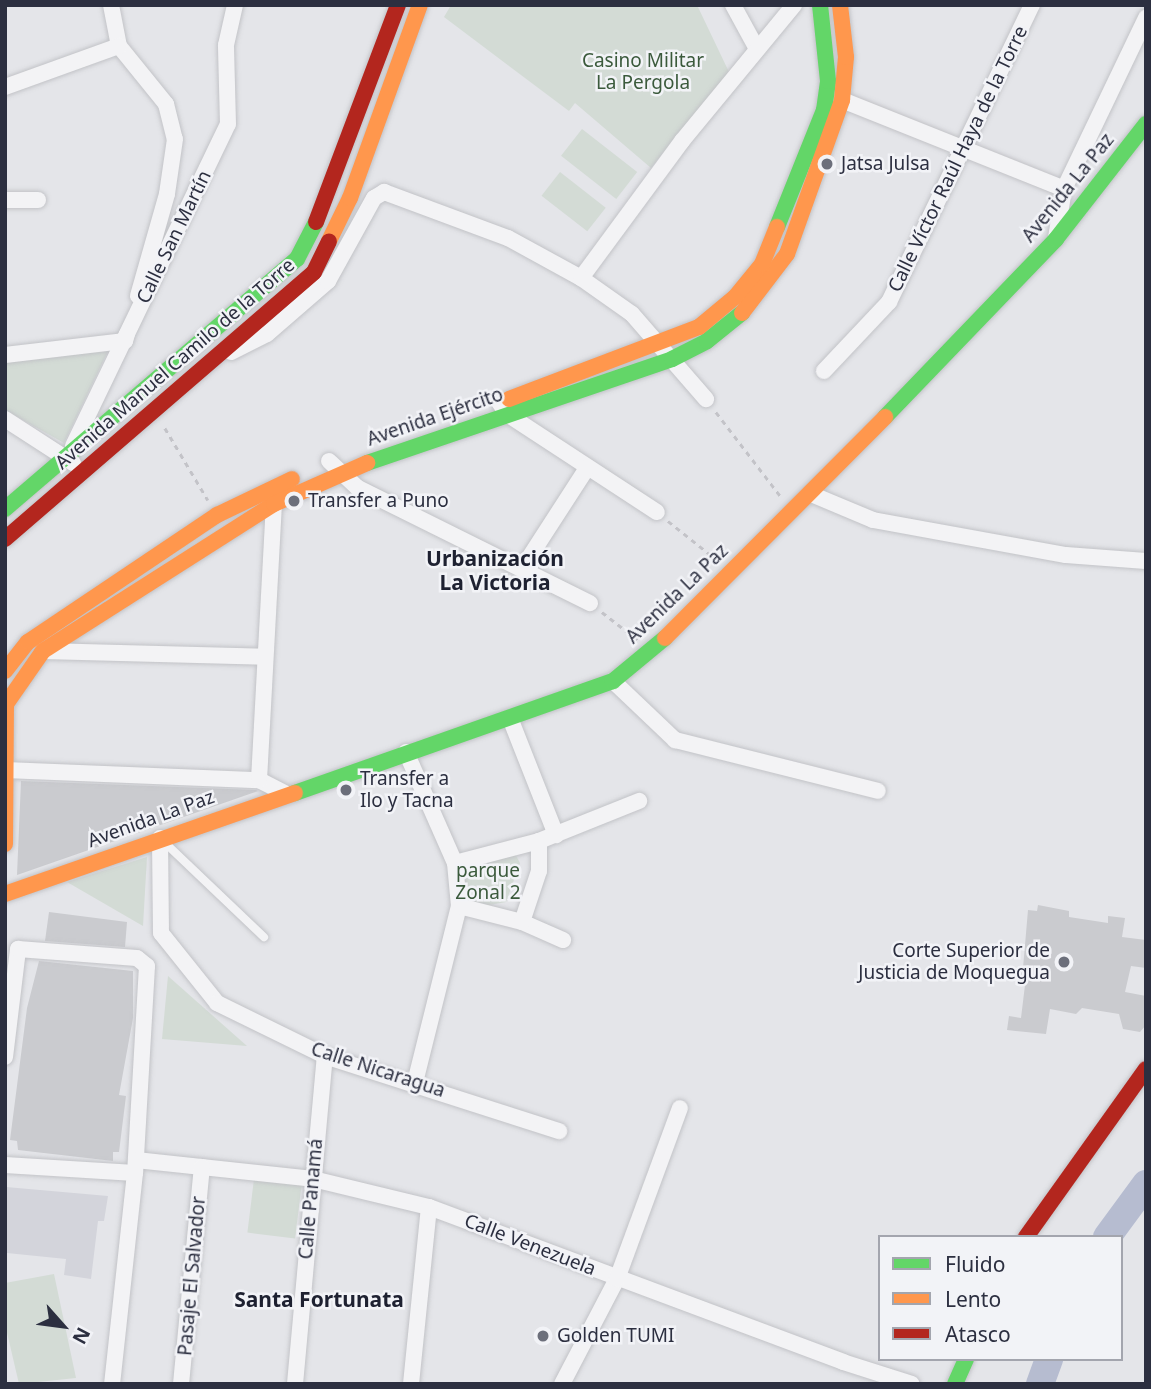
<!DOCTYPE html>
<meta charset="utf-8">
<style>
body{margin:0}
#map{position:relative;width:1151px;height:1389px;overflow:hidden;background:#e4e5e9;font-family:"Noto Sans",sans-serif}
div>[style]{position:absolute}
.built>*{inset:0;background:#d3d4db}
.green>*{inset:0;background:#d3dbd5;transform-origin:0 0}
.river>*{height:28px;margin:-14px;padding:0 14px;transform-origin:14px;border-radius:14px;background:#b6bcd0}
.building>*{inset:0;background:#cacbcf}
.path>*{height:2.5px;margin-top:-1.25px;transform-origin:0;background:repeating-linear-gradient(90deg,#c3c3c8 0 5px,transparent 0 10px)}
.roads{filter:drop-shadow(0 0 2px #c2c3c7) drop-shadow(0 0 2px #c2c3c7)}
.lane>*{height:8px;margin:-4px;padding:0 4px;transform-origin:4px;border-radius:4px;background:#f3f3f5}
.street>*{height:16px;margin:-8px;padding:0 8px;transform-origin:8px;border-radius:8px;background:#f3f3f5}
.fast>*{height:16px;margin:-8px;padding:0 8px;transform-origin:8px;border-radius:8px;background:#63d668}
.slow>*{height:16px;margin:-8px;padding:0 8px;transform-origin:8px;border-radius:8px;background:#ff974d}
.jam>*{height:16px;margin:-8px;padding:0 8px;transform-origin:8px;border-radius:8px;background:#b3261e}
.dots>*{width:19px;height:19px;translate:-50% -50%;box-sizing:border-box;border:4px solid #f2f3f7;border-radius:50%}
span{translate:-50% -50%;white-space:nowrap;text-align:center;line-height:1.15;-webkit-text-stroke:5px #f2f3f7;paint-order:stroke}
.park-label{font-size:19px;color:#3b5a3c}
.street-label{font-size:19px;color:#2c2f40}
.poi-label{font-size:19px;color:#2c2f40}
.left{translate:0 -50%;text-align:left}
.right{translate:-100% -50%;text-align:right}
.neighbourhood-label{font-size:21px;color:#1e2131;font-weight:700}
.frame{position:absolute;inset:0;border:7px solid #2c2f40;pointer-events:none}
.legend{position:absolute;left:878px;top:1235px;width:245px;height:126px;box-sizing:border-box;background:#f2f3f7;border:2px solid #a3a5ae;margin:0;padding:9px 12px;list-style:none;font-size:21px;color:#2c2f40}
.legend li{display:flex;align-items:center;gap:14px;height:35px}
.legend b{width:35px;border:2px solid #a3a5ae}
.north{position:absolute;left:28px;top:1291px;width:70px;height:70px;-webkit-text-stroke:5px #f2f3f7;paint-order:stroke;rotate:118deg;font-size:19px;font-weight:700;line-height:28px;text-align:center;color:#2c2f40}
.north::after{content:'';display:block;margin:auto;width:24px;height:32px;background:#2c2f40;clip-path:polygon(50% 0,100% 100%,50% 72%,0 100%)}
</style>
<div id="map">
<div class="built">
<i style="clip-path:polygon(6px 1187px,108px 1196px,104px 1221px,98px 1221px,91px 1279px,64px 1275px,66px 1259px,7px 1253px)"></i>
</div>
<div class="green">
<i style="clip-path:polygon(451px 5px,697px 5px,729px 72px,651px 168px,575px 103px,569px 111px,444px 17px)"></i>
<i style="left:582px;top:129px;width:70px;height:34px;rotate:38deg"></i>
<i style="left:560px;top:172px;width:58px;height:30px;rotate:38deg"></i>
<i style="clip-path:polygon(111px 345px,64px 443px,5px 410px,5px 358px)"></i>
<i style="clip-path:polygon(512px 848px,520px 863px,506px 902px,484px 906px,460px 900px,457px 872px)"></i>
<i style="clip-path:polygon(147px 857px,143px 926px,67px 882px)"></i>
<i style="clip-path:polygon(168px 976px,247px 1046px,162px 1039px)"></i>
<i style="left:254px;top:1179px;width:48px;height:54px;rotate:7deg"></i>
<i style="clip-path:polygon(54px 1274px,76px 1378px,19px 1384px,5px 1324px,5px 1283px)"></i>
</div>
<div class="river">
<i style="left:1107px;top:1237px;width:66px;rotate:-53.7deg"></i>
<i style="left:1040px;top:1384px;width:27px;rotate:-70deg"></i>
</div>
<div class="building">
<i style="clip-path:polygon(21px 781px,256px 790px,258px 791px,17px 875px)"></i>
<i style="clip-path:polygon(1038px 905px,1069px 911px,1069px 917px,1108px 923px,1108px 916px,1125px 918px,1122px 937px,1146px 940px,1146px 968px,1131px 966px,1125px 992px,1146px 996px,1146px 1025px,1140px 1032px,1123px 1029px,1119px 1014px,1082px 1008px,1076px 1014px,1050px 1009px,1046px 1034px,1007px 1030px,1009px 1016px,1021px 1018px,1025px 985px,1016px 983px,1019px 967px,1023px 968px,1028px 910px,1037px 911px)"></i>
<i style="clip-path:polygon(49px 912px,127px 922px,125px 947px,45px 941px)"></i>
<i style="clip-path:polygon(39px 961px,133px 971px,133px 1018px,119px 1095px,126px 1096px,119px 1152px,113px 1152px,113px 1161px,18px 1150px,17px 1141px,10px 1140px,27px 1008px)"></i>
</div>
<div class="path">
<i style="left:716px;top:412px;width:108px;rotate:52.5deg"></i>
<i style="left:165px;top:428px;width:84px;rotate:59.2deg"></i>
<i style="left:668px;top:521px;width:63px;rotate:38.5deg"></i>
<i style="left:602px;top:612px;width:46px;rotate:37.9deg"></i>
</div>
<div class="roads">
<div class="lane">
<i style="left:162px;top:840px;width:141px;rotate:43.6deg"></i>
</div>
<div class="street">
<i style="left:111px;top:5px;width:42px;rotate:79deg"></i>
<i style="left:119px;top:46px;width:75px;rotate:51deg"></i>
<i style="left:166px;top:104px;width:36px;rotate:76deg"></i>
<i style="left:175px;top:139px;width:56px;rotate:98.3deg"></i>
<i style="left:167px;top:194px;width:106px;rotate:105.9deg"></i>
<i style="left:733px;top:5px;width:50px;rotate:61.4deg"></i>
<i style="left:5px;top:87px;width:121px;rotate:-19.8deg"></i>
<i style="left:842px;top:100px;width:239px;rotate:21.8deg"></i>
<i style="left:5px;top:200px;width:33px"></i>
<i style="left:1056px;top:238px;width:50px;rotate:-80.7deg"></i>
<i style="left:1064px;top:189px;width:190px;rotate:-64.4deg"></i>
<i style="left:581px;top:278px;width:170px;rotate:-53.6deg"></i>
<i style="left:682px;top:141px;width:176px;rotate:-50.5deg"></i>
<i style="left:231px;top:352px;width:40px;rotate:-26.6deg"></i>
<i style="left:267px;top:334px;width:81px;rotate:-41deg"></i>
<i style="left:328px;top:281px;width:95px;rotate:-61deg"></i>
<i style="left:374px;top:198px;width:12px;rotate:-31deg"></i>
<i style="left:384px;top:192px;width:132px;rotate:20.4deg"></i>
<i style="left:508px;top:238px;width:83px;rotate:28.7deg"></i>
<i style="left:581px;top:278px;width:62px;rotate:35.2deg"></i>
<i style="left:632px;top:314px;width:113px;rotate:49deg"></i>
<i style="left:5px;top:355px;width:121px;rotate:-6.7deg"></i>
<i style="left:125px;top:341px;width:7px;rotate:-74deg"></i>
<i style="left:824px;top:371px;width:95px;rotate:-46.7deg"></i>
<i style="left:889px;top:302px;width:330px;rotate:-64.3deg"></i>
<i style="left:499px;top:402px;width:14px;rotate:56deg"></i>
<i style="left:507px;top:414px;width:179px;rotate:33.2deg"></i>
<i style="left:5px;top:419px;width:81px;rotate:32.9deg"></i>
<i style="left:73px;top:446px;width:357px;rotate:-64.3deg"></i>
<i style="left:228px;top:124px;width:79px;rotate:-91.5deg"></i>
<i style="left:226px;top:45px;width:41px;rotate:-77.3deg"></i>
<i style="left:329px;top:461px;width:40px;rotate:43deg"></i>
<i style="left:358px;top:488px;width:259px;rotate:26.4deg"></i>
<i style="left:811px;top:494px;width:67px;rotate:22.8deg"></i>
<i style="left:873px;top:520px;width:196px;rotate:10.3deg"></i>
<i style="left:1066px;top:555px;width:80px;rotate:4.3deg"></i>
<i style="left:523px;top:567px;width:118px;rotate:-57.1deg"></i>
<i style="left:43px;top:651px;width:222px;rotate:1.5deg"></i>
<i style="left:613px;top:681px;width:86px;rotate:43.6deg"></i>
<i style="left:675px;top:740px;width:209px;rotate:14.1deg"></i>
<i style="left:510px;top:718px;width:126px;rotate:68.5deg"></i>
<i style="left:406px;top:752px;width:121px;rotate:66.2deg"></i>
<i style="left:455px;top:863px;width:43px;rotate:84.7deg"></i>
<i style="left:459px;top:906px;width:181px;rotate:104deg"></i>
<i style="left:5px;top:770px;width:254px;rotate:2.3deg"></i>
<i style="left:259px;top:780px;width:29px;rotate:27deg"></i>
<i style="left:259px;top:780px;width:276px;rotate:-86.9deg"></i>
<i style="left:160px;top:838px;width:95px;rotate:89.4deg"></i>
<i style="left:161px;top:933px;width:90px;rotate:51.3deg"></i>
<i style="left:217px;top:1003px;width:120px;rotate:26.1deg"></i>
<i style="left:325px;top:1056px;width:246px;rotate:17.8deg"></i>
<i style="left:455px;top:863px;width:87px;rotate:-14.7deg"></i>
<i style="left:539px;top:841px;width:108px;rotate:-21.8deg"></i>
<i style="left:459px;top:906px;width:65px;rotate:14.3deg"></i>
<i style="left:522px;top:922px;width:45px;rotate:23.7deg"></i>
<i style="left:522px;top:922px;width:54px;rotate:-71.6deg"></i>
<i style="left:539px;top:871px;width:30px;rotate:-90deg"></i>
<i style="left:5px;top:1057px;width:109px;rotate:-83.1deg"></i>
<i style="left:18px;top:949px;width:119px;rotate:4.3deg"></i>
<i style="left:137px;top:958px;width:13px;rotate:39deg"></i>
<i style="left:147px;top:966px;width:207px;rotate:93.3deg"></i>
<i style="left:135px;top:1173px;width:212px;rotate:96.2deg"></i>
<i style="left:136px;top:1160px;width:178px;rotate:6.1deg"></i>
<i style="left:313px;top:1179px;width:119px;rotate:13.6deg"></i>
<i style="left:429px;top:1207px;width:442px;rotate:20.5deg"></i>
<i style="left:843px;top:1362px;width:72px;rotate:17.7deg"></i>
<i style="left:5px;top:1165px;width:130px;rotate:3.5deg"></i>
<i style="left:181px;top:1384px;width:218px;rotate:-84.5deg"></i>
<i style="left:295px;top:1384px;width:329px;rotate:-84.8deg"></i>
<i style="left:411px;top:1384px;width:178px;rotate:-84.2deg"></i>
<i style="left:562px;top:1384px;width:119px;rotate:-62.4deg"></i>
<i style="left:617px;top:1279px;width:182px;rotate:-69.8deg"></i>
</div>
<div class="fast">
<i style="left:777px;top:227px;width:126px;rotate:-68.1deg"></i>
<i style="left:824px;top:110px;width:29px;rotate:-82deg"></i>
<i style="left:828px;top:81px;width:76px;rotate:-96deg"></i>
<i style="left:885px;top:417px;width:247px;rotate:-46.1deg"></i>
<i style="left:1056px;top:239px;width:146px;rotate:-52deg"></i>
<i style="left:367px;top:463px;width:322px;rotate:-18.8deg"></i>
<i style="left:672px;top:359px;width:39px;rotate:-27deg"></i>
<i style="left:707px;top:341px;width:45px;rotate:-38.7deg"></i>
<i style="left:5px;top:509px;width:384px;rotate:-40.6deg"></i>
<i style="left:297px;top:259px;width:42px;rotate:-62.8deg"></i>
<i style="left:295px;top:793px;width:337px;rotate:-19.4deg"></i>
<i style="left:613px;top:681px;width:67px;rotate:-39.6deg"></i>
<i style="left:955px;top:1384px;width:27px;rotate:-66deg"></i>
</div>
<div class="slow">
<i style="left:329px;top:241px;width:48px;rotate:-64deg"></i>
<i style="left:350px;top:198px;width:205px;rotate:-70.1deg"></i>
<i style="left:742px;top:313px;width:74px;rotate:-52.7deg"></i>
<i style="left:787px;top:254px;width:164px;rotate:-70.3deg"></i>
<i style="left:842px;top:100px;width:43px;rotate:-84.7deg"></i>
<i style="left:846px;top:57px;width:52px;rotate:-96.6deg"></i>
<i style="left:509px;top:399px;width:203px;rotate:-20.8deg"></i>
<i style="left:699px;top:327px;width:47px;rotate:-39.8deg"></i>
<i style="left:735px;top:297px;width:43px;rotate:-50.7deg"></i>
<i style="left:762px;top:264px;width:40px;rotate:-68deg"></i>
<i style="left:665px;top:638px;width:312px;rotate:-45.1deg"></i>
<i style="left:5px;top:671px;width:37px;rotate:-52deg"></i>
<i style="left:28px;top:642px;width:228px;rotate:-33.9deg"></i>
<i style="left:217px;top:515px;width:83px;rotate:-25.6deg"></i>
<i style="left:5px;top:844px;width:140px;rotate:-89.6deg"></i>
<i style="left:6px;top:704px;width:65px;rotate:-55.1deg"></i>
<i style="left:43px;top:651px;width:274px;rotate:-32.5deg"></i>
<i style="left:274px;top:504px;width:102px;rotate:-23.8deg"></i>
<i style="left:5px;top:894px;width:307px;rotate:-19.2deg"></i>
</div>
<div class="jam">
<i style="left:316px;top:222px;width:232px;rotate:-69.3deg"></i>
<i style="left:5px;top:539px;width:408px;rotate:-40.8deg"></i>
<i style="left:314px;top:272px;width:34px;rotate:-64deg"></i>
<i style="left:1026px;top:1237px;width:206px;rotate:-54.5deg"></i>
</div>
</div>
<div class="dots">
<i style="left:827px;top:164px;background:#6c6f7b"></i>
<i style="left:294px;top:501px;background:#6c6f7b"></i>
<i style="left:346px;top:790px;background:#6c6f7b"></i>
<i style="left:1064px;top:962px;background:#6c6f7b"></i>
<i style="left:543px;top:1336px;background:#6c6f7b"></i>
</div>
<div class="park-label">
<span style="left:643px;top:72px">Casino Militar<br>La Pergola</span>
<span style="left:488px;top:882px">parque<br>Zonal 2</span>
</div>
<div class="street-label">
<span style="left:958px;top:159px;rotate:-64deg">Calle Víctor Raúl Haya de la Torre</span>
<span style="left:1068px;top:188px;rotate:-51deg">Avenida La Paz</span>
<span style="left:174px;top:237px;rotate:-64deg">Calle San Martín</span>
<span style="left:175px;top:364px;rotate:-41deg">Avenida Manuel Camilo de la Torre</span>
<span style="left:435px;top:417px;rotate:-19deg">Avenida Ejército</span>
<span style="left:677px;top:594px;rotate:-44deg">Avenida La Paz</span>
<span style="left:151px;top:819px;rotate:-20deg">Avenida La Paz</span>
<span style="left:378px;top:1070px;rotate:18deg">Calle Nicaragua</span>
<span style="left:311px;top:1199px;rotate:-85deg">Calle Panamá</span>
<span style="left:530px;top:1245px;rotate:21deg">Calle Venezuela</span>
<span style="left:192px;top:1276px;rotate:-85deg">Pasaje El Salvador</span>
</div>
<div class="poi-label">
<span class="left" style="left:841px;top:164px">Jatsa Julsa</span>
<span class="left" style="left:308px;top:501px">Transfer a Puno</span>
<span class="left" style="left:360px;top:790px">Transfer a<br>Ilo y Tacna</span>
<span class="right" style="left:1050px;top:962px">Corte Superior de<br>Justicia de Moquegua</span>
<span class="left" style="left:557px;top:1336px">Golden TUMI</span>
</div>
<div class="neighbourhood-label">
<span style="left:495px;top:570px">Urbanización<br>La Victoria</span>
<span style="left:319px;top:1299px">Santa Fortunata</span>
</div>
<div class="frame"></div>
<ul class="legend">
<li><b style="height:9px;background:#63d668"></b>Fluido</li>
<li><b style="height:9px;background:#ff974d"></b>Lento</li>
<li><b style="height:9px;background:#b3261e"></b>Atasco</li>
</ul>
<div class="north">N</div>
</div>
